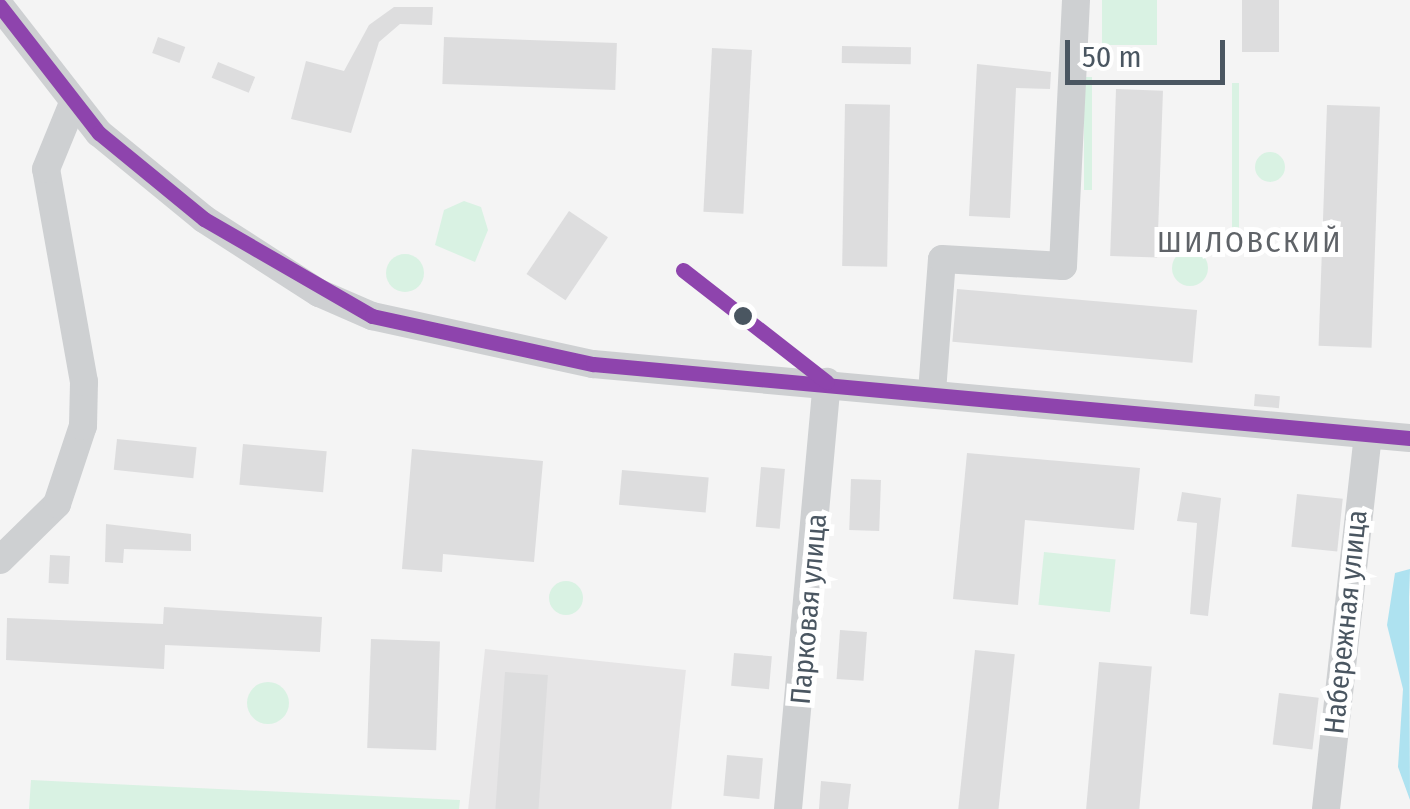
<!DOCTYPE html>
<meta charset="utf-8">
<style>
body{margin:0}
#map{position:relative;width:1410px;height:809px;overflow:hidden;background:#f4f4f4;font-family:"Fira Sans Condensed",sans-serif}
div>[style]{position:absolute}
.education>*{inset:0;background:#e6e5e6;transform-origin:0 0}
.green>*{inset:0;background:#d9f2e3;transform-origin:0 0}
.round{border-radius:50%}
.water>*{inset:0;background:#aee2f0}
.building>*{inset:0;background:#ddddde;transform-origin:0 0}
.minor>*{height:28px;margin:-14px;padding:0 14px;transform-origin:14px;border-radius:14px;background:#ced0d2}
.bus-1>*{height:15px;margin:-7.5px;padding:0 7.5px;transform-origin:7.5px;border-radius:7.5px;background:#8e44ad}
.dots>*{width:28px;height:28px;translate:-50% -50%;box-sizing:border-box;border:5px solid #fff;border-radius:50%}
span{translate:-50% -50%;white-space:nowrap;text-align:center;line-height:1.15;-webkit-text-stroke:10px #fff;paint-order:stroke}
.street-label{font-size:28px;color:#4a5661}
.neighbourhood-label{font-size:30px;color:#5f6368;letter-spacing:2.5px}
.scale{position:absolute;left:1065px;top:40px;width:160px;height:45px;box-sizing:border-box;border:5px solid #4a5661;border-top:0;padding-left:12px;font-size:30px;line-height:35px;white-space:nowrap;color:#4a5661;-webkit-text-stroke:8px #fff;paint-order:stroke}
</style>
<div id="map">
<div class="education">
<i style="left:485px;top:649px;width:202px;height:161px;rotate:6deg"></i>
</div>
<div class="green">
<i style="left:1102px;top:0;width:55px;height:45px"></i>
<i style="left:1084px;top:77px;width:8px;height:113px"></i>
<i style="left:1232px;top:83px;width:7px;height:152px"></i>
<i class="round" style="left:1255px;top:152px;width:30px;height:30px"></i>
<i style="clip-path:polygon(464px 201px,481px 207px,488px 230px,475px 262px,435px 245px,444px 210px)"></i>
<i class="round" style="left:1172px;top:250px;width:36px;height:36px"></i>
<i class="round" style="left:386px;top:254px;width:38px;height:38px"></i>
<i style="left:1044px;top:552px;width:72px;height:53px;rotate:6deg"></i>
<i class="round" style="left:549px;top:581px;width:34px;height:34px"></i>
<i class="round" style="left:247px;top:682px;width:42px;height:42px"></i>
<i style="clip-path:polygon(31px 780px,133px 785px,460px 800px,459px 809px,29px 809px)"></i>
</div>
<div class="water">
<i style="clip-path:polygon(1410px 569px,1409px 597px,1410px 800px,1398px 767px,1403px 689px,1387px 625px,1395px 573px)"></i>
</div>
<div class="building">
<i style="left:1242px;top:0;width:37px;height:52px"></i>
<i style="clip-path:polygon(394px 7px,433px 7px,432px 25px,400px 24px,379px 42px,351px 133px,291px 119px,306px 61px,344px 71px,369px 25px)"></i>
<i style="left:158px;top:37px;width:29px;height:17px;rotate:20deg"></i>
<i style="left:444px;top:37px;width:173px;height:47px;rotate:2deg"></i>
<i style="left:842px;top:46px;width:69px;height:17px;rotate:1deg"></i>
<i style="left:712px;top:48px;width:40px;height:164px;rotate:3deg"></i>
<i style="left:218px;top:62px;width:40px;height:17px;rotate:22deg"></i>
<i style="clip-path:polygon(977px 64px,1051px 72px,1050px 89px,1016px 88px,1010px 218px,969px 216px)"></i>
<i style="left:1116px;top:89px;width:47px;height:167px;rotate:2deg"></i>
<i style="left:845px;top:104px;width:45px;height:162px;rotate:1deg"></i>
<i style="left:1327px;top:105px;width:53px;height:241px;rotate:2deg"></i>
<i style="left:569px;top:211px;width:47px;height:76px;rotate:34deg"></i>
<i style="left:957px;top:289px;width:241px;height:53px;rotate:5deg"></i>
<i style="left:1255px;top:394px;width:25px;height:12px;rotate:5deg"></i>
<i style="left:117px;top:439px;width:80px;height:31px;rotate:6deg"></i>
<i style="left:243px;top:444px;width:84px;height:41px;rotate:5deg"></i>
<i style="clip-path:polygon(412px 449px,543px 461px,534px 562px,443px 554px,442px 572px,402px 569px)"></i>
<i style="clip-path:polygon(967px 453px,1140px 468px,1134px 530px,1025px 520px,1018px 605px,953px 599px)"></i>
<i style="left:761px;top:467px;width:24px;height:60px;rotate:5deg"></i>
<i style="left:622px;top:470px;width:87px;height:35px;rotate:5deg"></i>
<i style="left:851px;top:479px;width:30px;height:51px;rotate:2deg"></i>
<i style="clip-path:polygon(1182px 492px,1221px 498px,1208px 616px,1190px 614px,1197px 523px,1177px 521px)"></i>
<i style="left:1297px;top:494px;width:46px;height:53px;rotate:6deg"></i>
<i style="clip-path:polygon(106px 524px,191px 534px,191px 551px,124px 549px,123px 563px,105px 562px)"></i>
<i style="left:50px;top:555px;width:20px;height:28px;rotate:3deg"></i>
<i style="clip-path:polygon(164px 607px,322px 617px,320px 652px,165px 645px,164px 669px,6px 660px,7px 618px,163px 624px)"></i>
<i style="left:840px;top:630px;width:27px;height:49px;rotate:4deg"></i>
<i style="left:371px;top:639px;width:69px;height:109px;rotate:2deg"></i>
<i style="left:975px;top:650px;width:40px;height:160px;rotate:6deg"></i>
<i style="left:734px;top:653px;width:38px;height:33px;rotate:5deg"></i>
<i style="left:1099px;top:662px;width:53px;height:148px;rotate:5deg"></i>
<i style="left:505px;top:672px;width:43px;height:137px;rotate:4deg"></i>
<i style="left:1279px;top:693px;width:40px;height:52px;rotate:7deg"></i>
<i style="left:727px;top:755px;width:36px;height:41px;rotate:5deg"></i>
<i style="clip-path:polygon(821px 781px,851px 784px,848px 809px,819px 809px)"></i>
</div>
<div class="minor">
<i style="left:0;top:6px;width:161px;rotate:52.1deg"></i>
<i style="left:99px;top:133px;width:136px;rotate:39.3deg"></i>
<i style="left:204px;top:219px;width:137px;rotate:32.8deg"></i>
<i style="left:319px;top:293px;width:58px;rotate:23.5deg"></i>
<i style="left:372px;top:316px;width:226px;rotate:12.3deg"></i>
<i style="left:593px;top:364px;width:820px;rotate:5.18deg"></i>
<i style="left:932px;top:392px;width:133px;rotate:-85.7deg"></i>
<i style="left:942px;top:259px;width:121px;rotate:3.3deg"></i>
<i style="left:1063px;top:266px;width:266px;rotate:-87.2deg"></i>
<i style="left:0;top:560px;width:80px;rotate:-44.5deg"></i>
<i style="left:57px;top:504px;width:82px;rotate:-71.6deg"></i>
<i style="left:83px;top:426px;width:44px;rotate:-88.7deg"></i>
<i style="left:84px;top:382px;width:216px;rotate:-100.1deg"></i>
<i style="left:46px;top:169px;width:66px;rotate:-67.7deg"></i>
<i style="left:788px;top:809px;width:429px;rotate:-84.8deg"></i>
<i style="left:1326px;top:809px;width:375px;rotate:-83.6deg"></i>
</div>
<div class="bus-1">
<i style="left:0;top:6px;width:161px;rotate:52.1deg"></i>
<i style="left:99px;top:133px;width:136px;rotate:39.3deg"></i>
<i style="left:204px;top:219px;width:194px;rotate:30deg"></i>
<i style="left:372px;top:316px;width:226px;rotate:12.3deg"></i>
<i style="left:593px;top:364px;width:820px;rotate:5.18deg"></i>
<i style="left:683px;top:270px;width:182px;rotate:37.9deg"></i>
</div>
<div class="dots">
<i style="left:743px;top:316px;background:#4a5661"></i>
</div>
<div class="street-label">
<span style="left:809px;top:609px;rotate:-85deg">Парковая улица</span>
<span style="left:1346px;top:622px;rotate:-84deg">Набережная улица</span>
</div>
<div class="neighbourhood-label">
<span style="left:1250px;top:242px">ШИЛОВСКИЙ</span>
</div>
<div class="scale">50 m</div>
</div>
